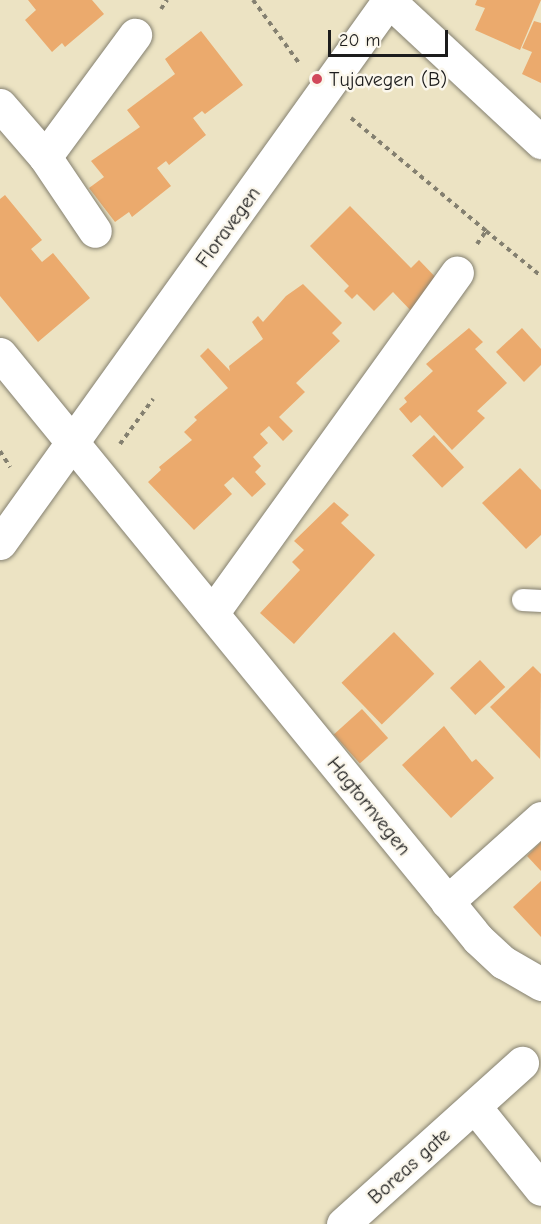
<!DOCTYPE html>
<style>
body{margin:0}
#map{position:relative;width:541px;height:1224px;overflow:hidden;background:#ece3c3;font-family:"Comic Neue",sans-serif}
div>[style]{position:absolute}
.building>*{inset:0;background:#ebaa6d;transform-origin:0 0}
.path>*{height:4px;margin-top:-2px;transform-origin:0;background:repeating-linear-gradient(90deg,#848070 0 4.5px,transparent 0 9px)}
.roads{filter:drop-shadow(0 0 2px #848070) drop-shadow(0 0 2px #848070)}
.lane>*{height:22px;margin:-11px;padding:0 11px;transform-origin:11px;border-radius:11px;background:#fff}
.street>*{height:33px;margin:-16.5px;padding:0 16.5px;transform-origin:16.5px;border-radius:16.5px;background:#fff}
.secondary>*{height:33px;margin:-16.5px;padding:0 16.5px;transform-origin:16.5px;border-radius:16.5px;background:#fff}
.dots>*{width:16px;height:16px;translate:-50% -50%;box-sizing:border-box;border:3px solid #fbf7ec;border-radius:50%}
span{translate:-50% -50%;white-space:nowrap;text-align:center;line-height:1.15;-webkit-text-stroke:5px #fbf7ec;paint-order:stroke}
.poi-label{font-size:20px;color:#1c1c1c}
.left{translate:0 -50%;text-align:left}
.street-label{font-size:20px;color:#1c1c1c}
.scale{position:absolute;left:328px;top:30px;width:120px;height:27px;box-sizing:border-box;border:3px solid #1c1c1c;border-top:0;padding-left:8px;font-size:18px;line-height:21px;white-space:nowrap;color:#1c1c1c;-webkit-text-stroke:4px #fbf7ec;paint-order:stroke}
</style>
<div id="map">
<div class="building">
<i style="clip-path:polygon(28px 0,92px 0,104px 14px,65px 47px,62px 43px,52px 52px,25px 20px,36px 10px)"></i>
<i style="clip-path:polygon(477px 0,541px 0,520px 50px,475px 30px,485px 8px,475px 5px)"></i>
<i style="clip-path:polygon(534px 21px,541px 23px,541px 83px,522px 74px,532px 52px,522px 48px)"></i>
<i style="clip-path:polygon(201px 31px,243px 85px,205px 114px,202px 111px,193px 118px,206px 135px,169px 165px,166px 161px,157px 168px,171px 186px,132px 217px,129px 212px,115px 222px,89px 188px,104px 177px,91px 161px,140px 127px,127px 110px,175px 74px,165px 59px)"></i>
<i style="clip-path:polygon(5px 195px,42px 240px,31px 249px,42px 262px,53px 253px,90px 298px,38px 342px,0 296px,0 199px)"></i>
<i style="clip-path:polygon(350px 206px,411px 268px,419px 260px,443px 285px,414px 314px,393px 292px,374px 311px,357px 294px,352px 299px,344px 291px,349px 286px,310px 246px)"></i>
<i style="clip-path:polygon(303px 284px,342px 323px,332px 333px,340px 341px,296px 383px,305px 392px,279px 417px,293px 431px,283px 441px,269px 426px,260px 434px,268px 443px,253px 457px,261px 466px,255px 472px,266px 484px,252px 497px,233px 477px,224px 485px,232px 494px,194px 530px,148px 482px,161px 470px,159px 467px,192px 440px,184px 432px,197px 420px,194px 417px,228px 388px,200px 356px,208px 348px,230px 371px,229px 366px,263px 339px,252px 322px,258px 316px,263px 322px,286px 296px)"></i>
<i style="clip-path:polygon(469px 328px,483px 342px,475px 349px,507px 383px,477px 411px,485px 418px,452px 450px,420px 415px,411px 423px,399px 409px,407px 402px,404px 398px,433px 371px,426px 364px)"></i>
<i style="clip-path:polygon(522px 328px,541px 349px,541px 365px,524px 382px,496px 352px)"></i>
<i style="left:434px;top:435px;width:44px;height:30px;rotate:47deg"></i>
<i style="clip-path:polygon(520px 468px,541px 490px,541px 535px,526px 549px,482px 503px)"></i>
<i style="clip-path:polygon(334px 502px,349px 515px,341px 523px,375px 555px,294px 644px,260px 613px,300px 570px,292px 562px,304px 550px,294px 541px)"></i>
<i style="left:394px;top:632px;width:58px;height:73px;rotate:46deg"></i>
<i style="left:480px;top:660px;width:37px;height:41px;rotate:47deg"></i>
<i style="clip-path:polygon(533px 666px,541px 674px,540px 759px,490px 707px)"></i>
<i style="left:362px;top:709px;width:39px;height:38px;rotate:48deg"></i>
<i style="clip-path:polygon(444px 726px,472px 762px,476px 759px,494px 778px,451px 818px,402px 765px)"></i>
<i style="clip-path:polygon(541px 842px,541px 871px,527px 856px)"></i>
<i style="clip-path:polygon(541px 881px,541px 937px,513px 907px)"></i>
</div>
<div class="path">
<i style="left:253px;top:0;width:78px;rotate:53.9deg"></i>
<i style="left:161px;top:9px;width:11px;rotate:-56deg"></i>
<i style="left:351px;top:118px;width:176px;rotate:39.9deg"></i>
<i style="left:477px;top:244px;width:16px;rotate:-55deg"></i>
<i style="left:486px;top:231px;width:71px;rotate:39.3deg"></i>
<i style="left:120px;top:444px;width:56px;rotate:-53.7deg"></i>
<i style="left:0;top:451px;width:19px;rotate:58deg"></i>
</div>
<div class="roads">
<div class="lane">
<i style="left:523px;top:600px;width:18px;rotate:3deg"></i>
</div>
<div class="street">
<i style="left:388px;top:0;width:209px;rotate:42.9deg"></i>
<i style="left:0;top:105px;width:69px;rotate:49.1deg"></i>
<i style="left:45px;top:157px;width:89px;rotate:56deg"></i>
<i style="left:45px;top:157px;width:152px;rotate:-53.6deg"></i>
<i style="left:0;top:354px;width:755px;rotate:50.75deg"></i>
<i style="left:478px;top:939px;width:34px;rotate:43deg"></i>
<i style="left:503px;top:962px;width:44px;rotate:30.1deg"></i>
<i style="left:213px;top:612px;width:418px;rotate:-54.3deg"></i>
<i style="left:447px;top:902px;width:126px;rotate:-41.8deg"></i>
<i style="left:475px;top:1107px;width:105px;rotate:51.2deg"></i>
<i style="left:343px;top:1224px;width:241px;rotate:-42deg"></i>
</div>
<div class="secondary">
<i style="left:0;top:543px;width:668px;rotate:-54.38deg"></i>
</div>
</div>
<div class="dots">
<i style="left:317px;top:79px;background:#d1495b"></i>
</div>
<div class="poi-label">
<span class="left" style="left:329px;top:79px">Tujavegen (B)</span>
</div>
<div class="street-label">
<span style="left:228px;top:227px;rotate:-54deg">Floravegen</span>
<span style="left:369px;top:806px;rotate:51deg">Hagtornvegen</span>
<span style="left:409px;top:1166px;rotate:-42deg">Boreas gate</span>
</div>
<div class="scale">20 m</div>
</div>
